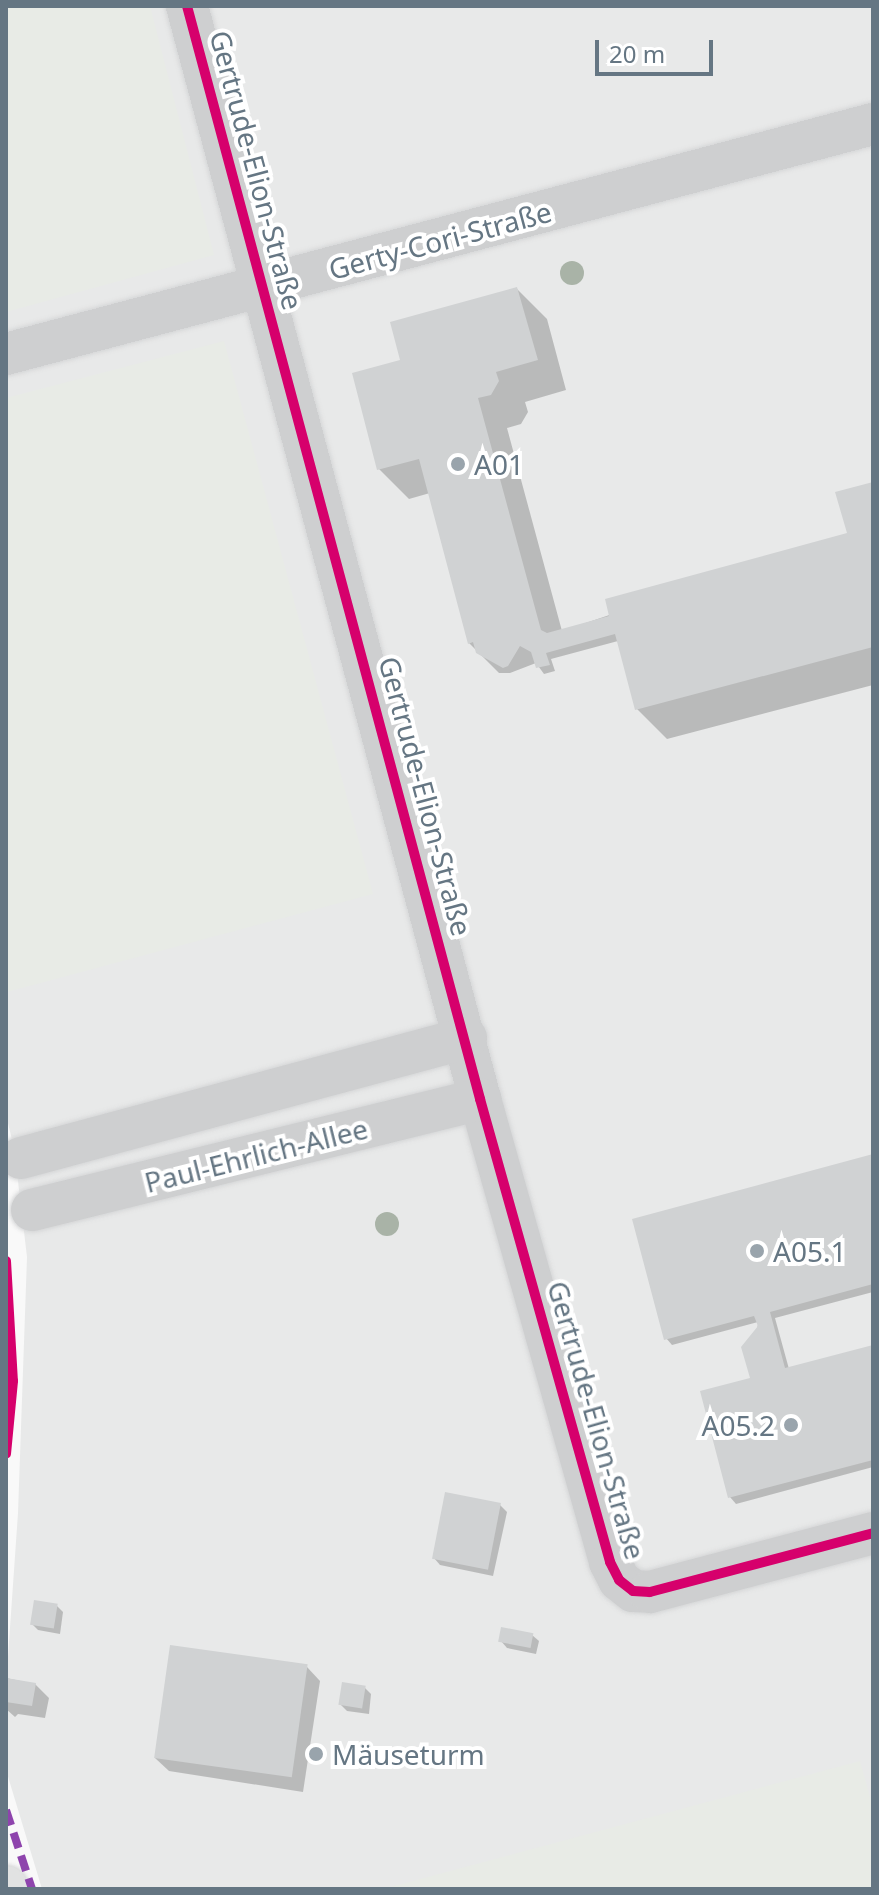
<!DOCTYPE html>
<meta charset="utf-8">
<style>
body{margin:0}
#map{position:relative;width:879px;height:1895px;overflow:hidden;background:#f9f9f9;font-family:"Noto Sans",sans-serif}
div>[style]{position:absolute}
.built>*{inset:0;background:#e8e9e9}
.green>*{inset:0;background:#e8ebe6}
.shadow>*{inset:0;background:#0003}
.building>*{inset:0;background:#d0d2d3;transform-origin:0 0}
.roads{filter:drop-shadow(0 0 2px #d5d6d7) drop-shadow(0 0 2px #d5d6d7)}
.street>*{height:42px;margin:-21px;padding:0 21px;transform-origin:21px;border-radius:21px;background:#cecfd0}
.secondary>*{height:44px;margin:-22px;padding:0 22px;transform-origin:22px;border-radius:22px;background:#e1e2e2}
.quiet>*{height:8px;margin-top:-4px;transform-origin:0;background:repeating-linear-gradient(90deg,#8e44ad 0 16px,transparent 0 24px)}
.cycleway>*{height:10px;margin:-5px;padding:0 5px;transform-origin:5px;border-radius:5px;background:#d6006c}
.trees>*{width:24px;height:24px;margin:-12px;border-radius:50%;background:#a9b3a7}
.dots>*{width:22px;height:22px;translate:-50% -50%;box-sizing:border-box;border:4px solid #fff;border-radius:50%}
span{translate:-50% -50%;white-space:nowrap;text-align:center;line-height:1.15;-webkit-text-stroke:8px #fff;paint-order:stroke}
.street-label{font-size:28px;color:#657683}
.poi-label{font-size:28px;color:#657683}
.left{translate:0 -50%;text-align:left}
.right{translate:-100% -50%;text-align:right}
.frame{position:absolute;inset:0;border:8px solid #657683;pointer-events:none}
.scale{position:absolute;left:595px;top:40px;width:118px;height:36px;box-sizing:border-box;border:4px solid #657683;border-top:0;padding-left:10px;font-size:24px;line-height:28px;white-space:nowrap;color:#657683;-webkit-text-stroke:6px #fff;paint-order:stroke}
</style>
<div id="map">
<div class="built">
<i style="clip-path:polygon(6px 6px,873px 6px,873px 1889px,42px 1889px,6px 1770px,6px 1685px,18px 1513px,27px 1257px,14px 1148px,6px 1115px)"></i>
</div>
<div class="green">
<i style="clip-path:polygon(6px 6px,150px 6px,214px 255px,6px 312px)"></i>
<i style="clip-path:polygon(224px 341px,373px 894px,7px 992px,6px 398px)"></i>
<i style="clip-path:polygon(860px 1761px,873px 1808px,873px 1889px,383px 1889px)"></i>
</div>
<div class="shadow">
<i style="clip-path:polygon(517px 289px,547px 319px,566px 390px,525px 402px,528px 412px,521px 424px,507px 428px,562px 631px,849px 534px,873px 484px,873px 685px,667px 739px,637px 709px,618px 641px,551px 659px,555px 671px,544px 674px,536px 663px,510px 673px,499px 673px,469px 643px,430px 493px,409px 499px,379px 469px,402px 361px)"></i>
<i style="clip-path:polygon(873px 1156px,873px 1292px,775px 1318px,789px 1369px,873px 1347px,873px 1467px,736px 1504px,730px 1497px,753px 1379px,758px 1322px,672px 1345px,666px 1338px)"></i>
<i style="clip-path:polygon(500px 1505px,507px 1512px,493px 1576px,440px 1565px,434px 1558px)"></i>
<i style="clip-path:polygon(57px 1606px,63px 1612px,60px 1634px,38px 1630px,32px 1624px)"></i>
<i style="clip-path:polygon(532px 1635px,539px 1641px,536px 1654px,507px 1648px,501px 1641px)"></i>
<i style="clip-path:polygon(307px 1667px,320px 1681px,303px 1792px,169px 1771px,155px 1758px)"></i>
<i style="clip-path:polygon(6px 1678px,35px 1684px,49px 1698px,45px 1718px,18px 1714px,15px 1717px,6px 1709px)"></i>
<i style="clip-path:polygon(365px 1688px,371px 1694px,369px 1714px,347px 1711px,341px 1705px)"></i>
</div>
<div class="building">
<i style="clip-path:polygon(517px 287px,538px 360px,496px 372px,499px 381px,491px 395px,478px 398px,541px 630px,547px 633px,609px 616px,605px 599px,847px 533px,835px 492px,873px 482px,873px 647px,635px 710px,615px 634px,546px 653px,550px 665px,536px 668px,531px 652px,520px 646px,508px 666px,503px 668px,476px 653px,473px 642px,468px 644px,419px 459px,377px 470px,352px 373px,400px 360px,390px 322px)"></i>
<i style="clip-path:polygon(873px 1154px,873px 1284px,770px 1312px,785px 1368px,873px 1345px,873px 1460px,728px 1498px,700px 1391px,750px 1378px,741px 1347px,758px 1326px,754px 1316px,664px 1340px,632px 1219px)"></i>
<i style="left:445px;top:1492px;width:57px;height:68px;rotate:11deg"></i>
<i style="left:34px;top:1600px;width:24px;height:25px;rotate:9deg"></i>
<i style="left:501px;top:1627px;width:33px;height:15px;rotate:11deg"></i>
<i style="left:170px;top:1645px;width:139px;height:114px;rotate:8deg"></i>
<i style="clip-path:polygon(6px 1678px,36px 1683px,32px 1706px,6px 1702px)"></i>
<i style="left:342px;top:1682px;width:24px;height:23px;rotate:9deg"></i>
</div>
<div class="roads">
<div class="street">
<i style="left:187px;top:6px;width:1132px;rotate:74.99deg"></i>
<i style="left:480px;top:1099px;width:481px;rotate:74.3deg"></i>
<i style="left:610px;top:1562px;width:20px;rotate:63deg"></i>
<i style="left:619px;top:1580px;width:18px;rotate:38deg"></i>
<i style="left:633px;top:1591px;width:17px;rotate:3deg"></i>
<i style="left:650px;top:1592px;width:231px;rotate:-14.8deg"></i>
<i style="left:6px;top:354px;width:897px;rotate:-14.86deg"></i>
<i style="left:21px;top:1158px;width:461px;rotate:-15.1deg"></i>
<i style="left:32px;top:1210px;width:462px;rotate:-13.9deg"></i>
</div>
<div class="secondary">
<i style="left:6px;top:1888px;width:1px;rotate:90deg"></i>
</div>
</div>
<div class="quiet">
<i style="left:6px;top:1810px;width:83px;rotate:71.8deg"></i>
</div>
<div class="cycleway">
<i style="left:187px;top:6px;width:1132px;rotate:74.99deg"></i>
<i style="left:480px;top:1099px;width:481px;rotate:74.3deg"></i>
<i style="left:610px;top:1562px;width:20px;rotate:63deg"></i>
<i style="left:619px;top:1580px;width:18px;rotate:38deg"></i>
<i style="left:633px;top:1591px;width:17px;rotate:3deg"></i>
<i style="left:650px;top:1592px;width:231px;rotate:-14.8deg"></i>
<i style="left:6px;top:1261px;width:120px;rotate:86.7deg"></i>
<i style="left:13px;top:1381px;width:73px;rotate:95.5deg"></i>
</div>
<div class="trees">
<i style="left:572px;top:273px"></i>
<i style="left:387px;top:1224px"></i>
</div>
<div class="dots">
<i style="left:458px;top:464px;background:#99a4ac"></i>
<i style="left:757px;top:1251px;background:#99a4ac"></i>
<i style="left:791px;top:1425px;background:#99a4ac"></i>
<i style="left:316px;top:1754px;background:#99a4ac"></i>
</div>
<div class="street-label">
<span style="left:257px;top:170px;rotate:75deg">Gertrude-Elion-Straße</span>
<span style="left:440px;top:240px;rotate:-15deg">Gerty-Cori-Straße</span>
<span style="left:426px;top:796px;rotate:75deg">Gertrude-Elion-Straße</span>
<span style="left:256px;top:1155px;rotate:-14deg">Paul-Ehrlich-Allee</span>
<span style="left:597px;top:1420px;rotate:74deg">Gertrude-Elion-Straße</span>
</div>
<div class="poi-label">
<span class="left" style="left:474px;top:464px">A01</span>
<span class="left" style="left:773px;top:1251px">A05.1</span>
<span class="right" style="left:775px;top:1425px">A05.2</span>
<span class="left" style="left:332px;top:1754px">Mäuseturm</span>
</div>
<div class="frame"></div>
<div class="scale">20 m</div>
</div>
